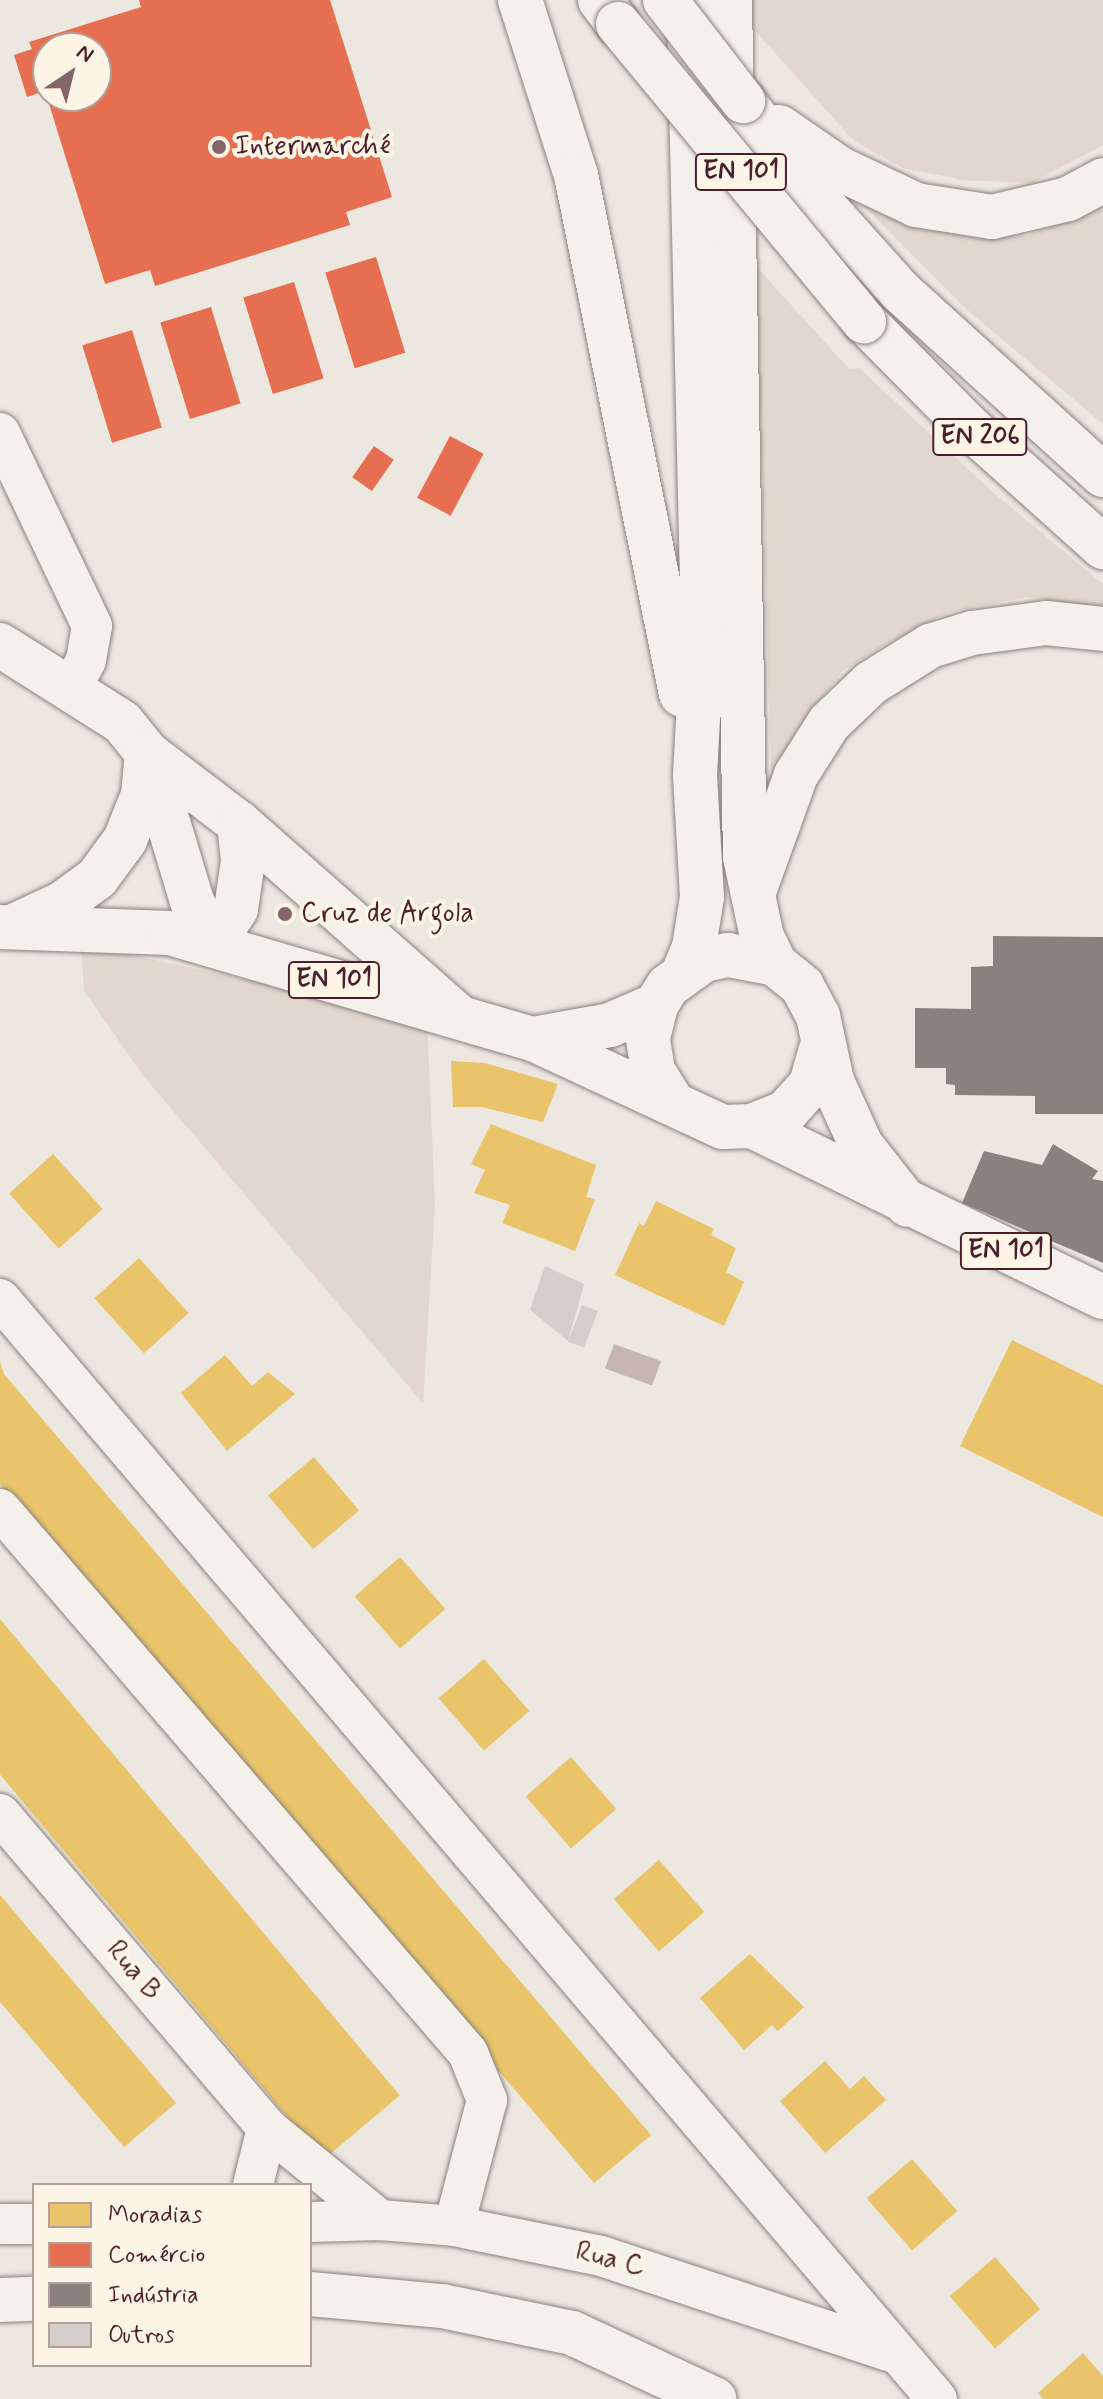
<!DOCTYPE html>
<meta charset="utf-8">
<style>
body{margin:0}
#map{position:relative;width:1103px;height:2399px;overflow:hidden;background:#ece7df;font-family:Mynerve,sans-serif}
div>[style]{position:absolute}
.green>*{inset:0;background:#e1d7ce}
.water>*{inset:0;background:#c6b6b0;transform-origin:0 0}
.homes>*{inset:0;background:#e9c46a;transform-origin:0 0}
.shops>*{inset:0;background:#e76f51;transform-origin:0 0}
.industry>*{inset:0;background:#8a817c}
.building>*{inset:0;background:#d3cec9;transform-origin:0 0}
.roads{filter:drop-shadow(0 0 2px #8b817f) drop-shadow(0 0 2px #8b817f)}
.minor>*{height:40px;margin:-20px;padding:0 20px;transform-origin:20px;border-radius:20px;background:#f4f0ea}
.tertiary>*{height:44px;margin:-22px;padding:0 22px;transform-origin:22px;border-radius:22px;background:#f4f0ea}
.primary>*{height:44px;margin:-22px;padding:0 22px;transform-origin:22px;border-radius:22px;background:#f4f0ea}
.trunk>*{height:44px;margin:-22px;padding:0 22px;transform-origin:22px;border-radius:22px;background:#f4f0ea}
.bridges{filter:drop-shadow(0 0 2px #8b817f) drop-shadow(0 0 2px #8b817f)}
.trunk-bridge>*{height:44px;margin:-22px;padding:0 22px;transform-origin:22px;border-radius:22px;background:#f4f0ea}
.dots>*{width:22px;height:22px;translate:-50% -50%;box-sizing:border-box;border:4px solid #fcf5e5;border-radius:50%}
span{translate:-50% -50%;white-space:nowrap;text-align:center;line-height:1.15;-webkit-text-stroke:8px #fcf5e5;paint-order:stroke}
.shield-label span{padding:2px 6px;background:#fcf5e5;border:2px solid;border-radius:6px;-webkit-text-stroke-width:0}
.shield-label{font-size:26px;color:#4a1f2b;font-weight:700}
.poi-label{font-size:28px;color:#4a1f2b}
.left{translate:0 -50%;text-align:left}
.street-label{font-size:28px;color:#4a1f2b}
.legend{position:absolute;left:32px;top:2183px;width:280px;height:184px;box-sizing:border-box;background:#fcf5e5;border:2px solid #b59f9b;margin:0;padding:10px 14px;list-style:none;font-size:24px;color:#4a1f2b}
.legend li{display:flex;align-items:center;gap:16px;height:40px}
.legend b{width:40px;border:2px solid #b59f9b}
.north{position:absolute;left:32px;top:32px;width:80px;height:80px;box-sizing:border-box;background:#fcf5e5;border:2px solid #b59f9b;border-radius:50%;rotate:35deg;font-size:22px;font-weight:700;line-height:32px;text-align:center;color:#4a1f2b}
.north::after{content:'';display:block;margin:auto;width:28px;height:36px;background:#83656a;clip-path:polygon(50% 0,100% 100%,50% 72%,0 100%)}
</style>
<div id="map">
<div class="green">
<i style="clip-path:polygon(753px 0,1103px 0,1103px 145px,1032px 183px,963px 180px,903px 168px,854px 141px,749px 24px)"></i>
<i style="clip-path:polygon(854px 196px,972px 234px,1027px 236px,1103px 206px,1103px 424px,964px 307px)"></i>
<i style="clip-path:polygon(756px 266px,849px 369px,859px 368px,995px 494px,1103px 584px,1103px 608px,1028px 597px,948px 612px,881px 647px,844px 670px,803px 720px,771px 773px)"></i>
<i style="clip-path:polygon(81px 944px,427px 1019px,435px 1205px,423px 1403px,145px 1078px,84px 991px)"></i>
</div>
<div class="water">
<i style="left:614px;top:1344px;width:50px;height:26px;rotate:20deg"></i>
</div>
<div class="homes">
<i style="clip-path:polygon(451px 1061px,485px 1063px,558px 1084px,543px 1122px,482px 1107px,453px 1107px)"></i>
<i style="clip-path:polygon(491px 1124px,596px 1165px,586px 1197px,595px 1199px,575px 1251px,502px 1223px,510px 1205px,474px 1193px,485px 1170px,471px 1164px)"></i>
<i style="left:53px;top:1154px;width:74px;height:59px;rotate:48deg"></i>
<i style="clip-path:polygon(656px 1201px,714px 1229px,711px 1235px,736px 1248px,726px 1272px,744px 1282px,724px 1326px,615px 1275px,639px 1223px,644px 1226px)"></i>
<i style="left:139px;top:1258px;width:74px;height:60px;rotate:48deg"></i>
<i style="clip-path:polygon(1012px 1340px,1103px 1385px,1103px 1517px,960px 1446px)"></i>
<i style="clip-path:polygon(225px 1355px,252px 1386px,268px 1372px,295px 1394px,227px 1451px,181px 1393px)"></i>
<i style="clip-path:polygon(0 1362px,4px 1374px,651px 2135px,594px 2183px,0 1484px)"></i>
<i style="left:314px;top:1457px;width:70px;height:60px;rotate:50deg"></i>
<i style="left:400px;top:1557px;width:69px;height:60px;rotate:49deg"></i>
<i style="left:0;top:1619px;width:622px;height:100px;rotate:50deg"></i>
<i style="left:484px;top:1659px;width:69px;height:60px;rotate:49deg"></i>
<i style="left:571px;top:1757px;width:69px;height:60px;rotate:49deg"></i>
<i style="left:659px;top:1860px;width:69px;height:60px;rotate:49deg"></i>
<i style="clip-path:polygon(0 1895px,176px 2103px,124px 2147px,0 2002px)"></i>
<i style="clip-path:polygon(750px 1954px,804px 2007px,778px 2031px,772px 2025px,744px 2050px,700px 1998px)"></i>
<i style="clip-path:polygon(825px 2061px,850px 2089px,864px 2076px,886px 2100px,825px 2153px,780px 2101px)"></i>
<i style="left:912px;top:2159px;width:69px;height:60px;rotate:49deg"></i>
<i style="left:995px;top:2257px;width:69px;height:60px;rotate:49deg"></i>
<i style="clip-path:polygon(1083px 2353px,1103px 2376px,1103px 2399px,1043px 2399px,1038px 2393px)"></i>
</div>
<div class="shops">
<i style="clip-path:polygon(evenodd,139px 0,330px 0,392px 197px,346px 212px,350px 225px,155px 286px,150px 270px,105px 284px,45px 91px,27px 97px,14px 55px,32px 49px,29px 42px,141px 7px,139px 0,48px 48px,96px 48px,96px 96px,48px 96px,48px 48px)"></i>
<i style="left:376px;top:257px;width:100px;height:53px;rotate:73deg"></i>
<i style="left:294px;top:282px;width:101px;height:53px;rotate:73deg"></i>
<i style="left:211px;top:307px;width:101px;height:53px;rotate:73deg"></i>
<i style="left:132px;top:330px;width:102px;height:52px;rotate:73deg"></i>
<i style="left:450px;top:436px;width:38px;height:70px;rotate:28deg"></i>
<i style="left:374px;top:446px;width:24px;height:38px;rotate:35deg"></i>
</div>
<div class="industry">
<i style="clip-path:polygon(993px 936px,1103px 937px,1103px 1114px,1035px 1114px,1035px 1096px,955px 1095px,955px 1085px,946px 1084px,946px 1068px,915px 1068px,915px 1008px,971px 1009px,971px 967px,993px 966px)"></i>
<i style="clip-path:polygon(1053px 1144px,1098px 1171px,1092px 1179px,1103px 1181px,1103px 1263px,962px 1203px,984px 1151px,1042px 1165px)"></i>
</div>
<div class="building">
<i style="clip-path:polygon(545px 1266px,584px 1284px,568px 1341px,530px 1310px)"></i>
<i style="left:582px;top:1305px;width:17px;height:39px;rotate:21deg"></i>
</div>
<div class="roads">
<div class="minor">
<i style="left:0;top:433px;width:214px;rotate:64.5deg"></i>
<i style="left:92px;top:626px;width:35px;rotate:100deg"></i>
<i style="left:86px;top:660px;width:29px;rotate:117deg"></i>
<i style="left:0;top:1299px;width:1445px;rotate:49.58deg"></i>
<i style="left:0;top:1509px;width:718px;rotate:49.29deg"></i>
<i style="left:468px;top:2053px;width:51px;rotate:68deg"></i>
<i style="left:487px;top:2100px;width:130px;rotate:104.7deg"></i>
<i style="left:0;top:1814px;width:412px;rotate:49.6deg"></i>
<i style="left:267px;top:2128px;width:146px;rotate:39.2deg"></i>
<i style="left:253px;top:2185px;width:59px;rotate:-76.2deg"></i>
<i style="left:310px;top:2222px;width:70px;rotate:-1.6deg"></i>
<i style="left:380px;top:2220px;width:74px;rotate:4.6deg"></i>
<i style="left:454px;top:2226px;width:150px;rotate:11.5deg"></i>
<i style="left:601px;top:2256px;width:313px;rotate:18.3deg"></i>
<i style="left:0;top:2224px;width:34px"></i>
</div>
<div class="tertiary">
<i style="left:0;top:645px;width:144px;rotate:32.3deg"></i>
<i style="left:122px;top:722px;width:40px;rotate:51deg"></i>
<i style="left:147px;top:753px;width:116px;rotate:37.3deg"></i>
<i style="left:239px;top:823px;width:290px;rotate:41.4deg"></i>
<i style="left:149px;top:759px;width:148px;rotate:73.2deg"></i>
<i style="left:192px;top:901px;width:48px;rotate:65.6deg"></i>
<i style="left:14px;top:926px;width:54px;rotate:-25.1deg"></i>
<i style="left:63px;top:903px;width:42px;rotate:-36.3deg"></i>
<i style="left:97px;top:878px;width:47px;rotate:-53.6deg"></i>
<i style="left:125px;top:840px;width:48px;rotate:-68.2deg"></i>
<i style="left:143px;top:795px;width:42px;rotate:-84.6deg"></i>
<i style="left:212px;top:945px;width:43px;rotate:-56.3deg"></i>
<i style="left:236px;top:909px;width:49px;rotate:-81.7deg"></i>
<i style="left:243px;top:861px;width:38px;rotate:-96deg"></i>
<i style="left:310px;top:2294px;width:133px;rotate:5.2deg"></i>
<i style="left:442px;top:2306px;width:133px;rotate:11.7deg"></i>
<i style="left:572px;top:2333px;width:157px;rotate:24.9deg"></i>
<i style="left:0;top:2300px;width:34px;rotate:-2deg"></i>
</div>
<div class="primary">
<i style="left:0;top:927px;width:170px;rotate:2deg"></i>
<i style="left:170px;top:933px;width:378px;rotate:16.3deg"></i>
<i style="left:533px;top:1039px;width:209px;rotate:24.9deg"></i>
<i style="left:723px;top:1127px;width:29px;rotate:-2deg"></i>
<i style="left:752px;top:1126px;width:37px;rotate:-22deg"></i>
<i style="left:786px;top:1112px;width:38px;rotate:-48deg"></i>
<i style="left:811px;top:1084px;width:35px;rotate:-74deg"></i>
<i style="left:533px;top:1039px;width:78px;rotate:-10.3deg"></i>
<i style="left:610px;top:1025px;width:50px;rotate:-23.5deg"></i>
<i style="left:671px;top:1100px;width:34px;rotate:-122deg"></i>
<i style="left:653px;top:1071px;width:33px;rotate:-99deg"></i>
<i style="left:648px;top:1038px;width:34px;rotate:-76deg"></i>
<i style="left:656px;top:1005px;width:22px;rotate:-58deg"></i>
<i style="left:668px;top:986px;width:44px;rotate:-35.8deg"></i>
<i style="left:704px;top:960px;width:25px;rotate:-12deg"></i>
<i style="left:728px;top:955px;width:48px;rotate:10.8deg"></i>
<i style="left:775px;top:964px;width:35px;rotate:39deg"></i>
<i style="left:802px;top:986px;width:34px;rotate:62deg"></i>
<i style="left:818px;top:1016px;width:66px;rotate:77.8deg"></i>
<i style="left:832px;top:1081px;width:70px;rotate:65.6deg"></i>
<i style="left:861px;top:1145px;width:76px;rotate:51.9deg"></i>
<i style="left:752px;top:1126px;width:390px;rotate:26deg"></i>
</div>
<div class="trunk">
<i style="left:520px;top:0;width:184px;rotate:72.3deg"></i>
<i style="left:576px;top:175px;width:530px;rotate:78.56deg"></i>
<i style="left:600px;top:0;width:30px;rotate:53deg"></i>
<i style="left:730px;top:0;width:857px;rotate:89deg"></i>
<i style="left:745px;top:857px;width:82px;rotate:78deg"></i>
<i style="left:762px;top:937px;width:30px;rotate:64deg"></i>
<i style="left:743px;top:101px;width:130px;rotate:52.5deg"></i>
<i style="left:822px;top:204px;width:117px;rotate:48.1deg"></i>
<i style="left:900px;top:291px;width:274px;rotate:42.2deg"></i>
<i style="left:779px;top:127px;width:74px;rotate:34.5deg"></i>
<i style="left:840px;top:169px;width:84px;rotate:25.3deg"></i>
<i style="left:916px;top:205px;width:77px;rotate:9deg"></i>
<i style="left:992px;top:217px;width:78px;rotate:-13.3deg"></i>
<i style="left:1068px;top:199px;width:40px;rotate:-28deg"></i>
<i style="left:864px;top:321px;width:146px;rotate:45.3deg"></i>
<i style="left:967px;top:425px;width:183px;rotate:41.9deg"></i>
<i style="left:756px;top:886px;width:118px;rotate:-70.2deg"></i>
<i style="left:796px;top:775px;width:62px;rotate:-57.6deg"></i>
<i style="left:829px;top:723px;width:58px;rotate:-43.6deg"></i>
<i style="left:871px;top:683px;width:70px;rotate:-32.1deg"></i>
<i style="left:930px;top:646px;width:44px;rotate:-17.2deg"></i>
<i style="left:972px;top:633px;width:75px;rotate:-7.7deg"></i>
<i style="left:1046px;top:623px;width:57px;rotate:6deg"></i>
<i style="left:684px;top:971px;width:26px;rotate:-67deg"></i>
<i style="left:694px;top:947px;width:51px;rotate:-80.9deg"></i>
<i style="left:702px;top:897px;width:122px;rotate:-93.3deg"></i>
<i style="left:695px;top:775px;width:147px;rotate:-86.9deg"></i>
<i style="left:703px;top:628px;width:618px;rotate:-91.3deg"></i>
</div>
</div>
<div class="bridges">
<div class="trunk-bridge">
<i style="left:665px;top:0;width:128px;rotate:52.3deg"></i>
<i style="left:618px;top:24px;width:386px;rotate:50.4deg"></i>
</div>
</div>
<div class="dots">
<i style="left:219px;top:147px;background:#83656a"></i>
<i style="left:285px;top:914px;background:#83656a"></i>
</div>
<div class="shield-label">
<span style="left:741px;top:172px">EN 101</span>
<span style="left:980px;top:437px">EN 206</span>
<span style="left:334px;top:980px">EN 101</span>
<span style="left:1006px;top:1251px">EN 101</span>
</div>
<div class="poi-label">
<span class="left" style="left:235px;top:147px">Intermarché</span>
<span class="left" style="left:301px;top:914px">Cruz de Argola</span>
</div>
<div class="street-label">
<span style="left:133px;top:1971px;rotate:50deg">Rua B</span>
<span style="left:610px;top:2260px;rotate:14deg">Rua C</span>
</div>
<ul class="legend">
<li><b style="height:22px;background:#e9c46a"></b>Moradias</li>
<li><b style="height:22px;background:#e76f51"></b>Comércio</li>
<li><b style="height:22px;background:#8a817c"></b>Indústria</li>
<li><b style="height:22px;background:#d3cec9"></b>Outros</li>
</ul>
<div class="north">N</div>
</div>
